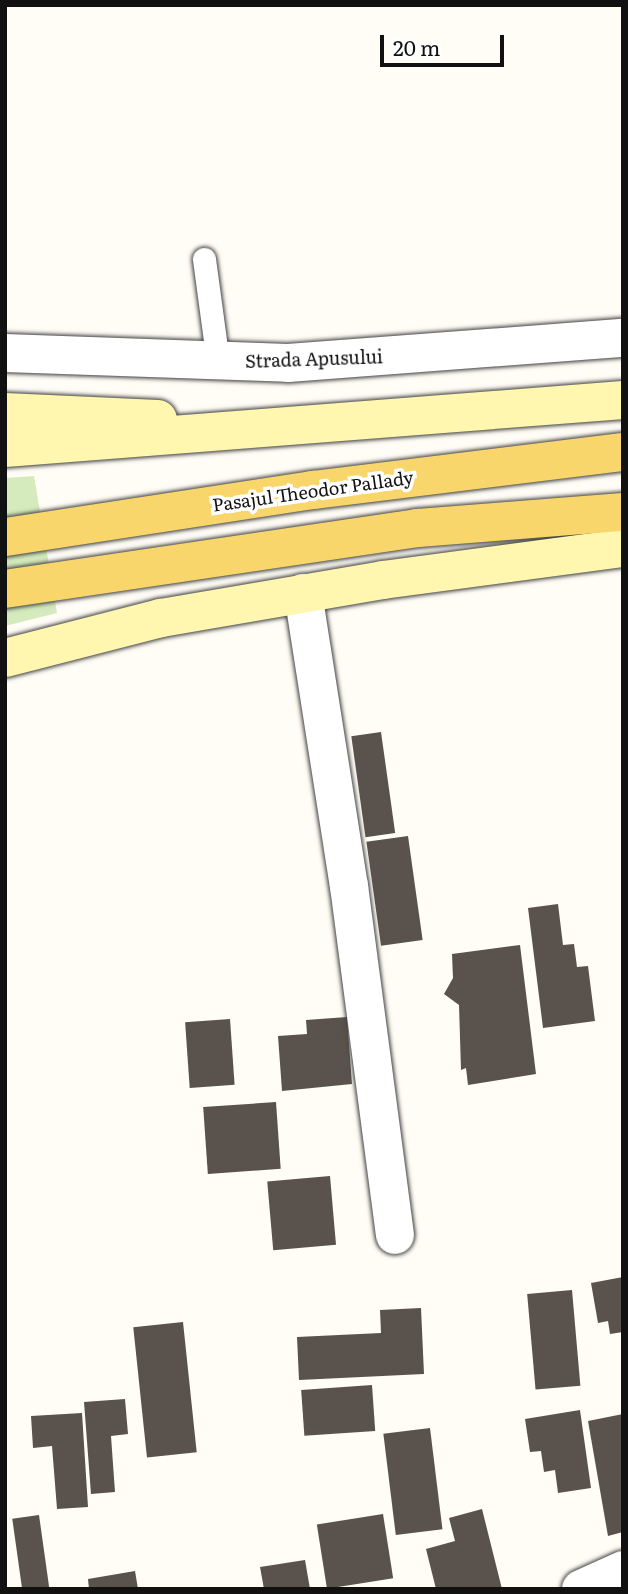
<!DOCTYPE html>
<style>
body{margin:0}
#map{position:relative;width:628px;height:1594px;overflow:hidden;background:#fffdf5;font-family:Literata,serif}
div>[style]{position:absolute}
.green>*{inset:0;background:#d5ebbd}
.building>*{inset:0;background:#5a524d;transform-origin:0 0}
.roads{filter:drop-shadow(0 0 2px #444) drop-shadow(0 0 2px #444)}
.service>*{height:23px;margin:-11.5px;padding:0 11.5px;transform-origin:11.5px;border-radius:11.5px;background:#fff}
.minor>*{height:38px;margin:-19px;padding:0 19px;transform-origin:19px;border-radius:19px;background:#fff}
.secondary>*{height:38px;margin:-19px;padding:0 19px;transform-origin:19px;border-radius:19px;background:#fff6b0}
.primary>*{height:38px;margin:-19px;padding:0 19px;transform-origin:19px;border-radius:19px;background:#f9d66b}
span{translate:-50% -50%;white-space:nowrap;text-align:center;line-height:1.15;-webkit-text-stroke:7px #fff;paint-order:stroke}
.street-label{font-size:18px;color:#111}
.frame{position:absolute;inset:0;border:7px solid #111;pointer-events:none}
.scale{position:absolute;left:380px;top:35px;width:124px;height:32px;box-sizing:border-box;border:4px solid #111;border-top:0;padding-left:9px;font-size:21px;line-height:24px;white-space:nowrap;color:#111;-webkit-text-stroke:5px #fff;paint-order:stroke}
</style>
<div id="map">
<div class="green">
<i style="clip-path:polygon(34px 476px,57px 613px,5px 626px,5px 478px)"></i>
</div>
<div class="building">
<i style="left:381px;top:732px;width:102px;height:30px;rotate:82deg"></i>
<i style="left:408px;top:836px;width:105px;height:42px;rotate:82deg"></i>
<i style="clip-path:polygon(558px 904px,563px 945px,574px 944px,577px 967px,588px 966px,595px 1021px,543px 1028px,528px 908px)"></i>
<i style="clip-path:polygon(520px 945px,536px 1074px,468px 1085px,466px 1068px,461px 1070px,459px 1005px,444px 994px,453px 978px,452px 954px)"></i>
<i style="clip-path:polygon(347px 1017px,352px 1084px,282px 1091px,278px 1036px,307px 1034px,306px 1020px)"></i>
<i style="left:230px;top:1019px;width:66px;height:45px;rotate:86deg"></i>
<i style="left:276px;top:1102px;width:67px;height:73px;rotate:86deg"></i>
<i style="left:330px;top:1176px;width:69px;height:63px;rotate:85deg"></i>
<i style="clip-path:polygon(623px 1277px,623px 1332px,610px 1334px,608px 1321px,598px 1323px,591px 1283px)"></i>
<i style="left:572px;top:1290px;width:96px;height:45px;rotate:85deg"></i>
<i style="clip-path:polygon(421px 1308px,424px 1374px,299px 1380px,297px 1337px,381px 1333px,380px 1310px)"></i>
<i style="left:183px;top:1322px;width:131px;height:50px;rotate:84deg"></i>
<i style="left:372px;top:1385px;width:46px;height:71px;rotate:86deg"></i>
<i style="clip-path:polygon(125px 1399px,128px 1434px,111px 1436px,115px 1492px,91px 1494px,84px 1402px)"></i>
<i style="clip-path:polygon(580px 1410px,591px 1488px,558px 1493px,555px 1470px,544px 1472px,541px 1451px,530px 1452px,525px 1419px)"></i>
<i style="clip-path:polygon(82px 1413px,88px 1507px,57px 1509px,52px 1446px,33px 1448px,31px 1416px)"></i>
<i style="clip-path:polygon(623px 1414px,623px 1532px,608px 1536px,588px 1421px)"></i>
<i style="left:430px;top:1428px;width:102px;height:47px;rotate:83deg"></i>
<i style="clip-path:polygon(482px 1509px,502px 1589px,436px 1589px,426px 1549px,455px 1541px,449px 1518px)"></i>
<i style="left:383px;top:1514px;width:65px;height:67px;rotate:81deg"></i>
<i style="left:39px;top:1515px;width:75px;height:27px;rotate:82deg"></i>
<i style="clip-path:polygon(305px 1560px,310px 1589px,264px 1589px,260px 1567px)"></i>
<i style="clip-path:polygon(135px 1571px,138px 1589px,89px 1589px,88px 1579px)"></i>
</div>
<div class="roads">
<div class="service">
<i style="left:204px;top:259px;width:104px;rotate:82.3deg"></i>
</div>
<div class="minor">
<i style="left:5px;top:353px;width:283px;rotate:2deg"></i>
<i style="left:288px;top:363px;width:336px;rotate:-4.3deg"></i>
<i style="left:303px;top:593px;width:297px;rotate:81.1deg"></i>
<i style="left:349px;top:886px;width:352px;rotate:82.5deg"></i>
<i style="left:581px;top:1589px;width:46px;rotate:-24.3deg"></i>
</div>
<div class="secondary">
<i style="left:5px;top:412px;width:153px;rotate:2.6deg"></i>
<i style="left:5px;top:448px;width:620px;rotate:-4.44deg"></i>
<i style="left:5px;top:658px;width:161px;rotate:-14.4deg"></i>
<i style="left:161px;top:618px;width:225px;rotate:-9.7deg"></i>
<i style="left:383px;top:580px;width:242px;rotate:-7.6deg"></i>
</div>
<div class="primary">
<i style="left:5px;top:537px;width:312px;rotate:-8.7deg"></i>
<i style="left:313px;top:490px;width:312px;rotate:-7deg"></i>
<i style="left:5px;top:589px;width:417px;rotate:-8.4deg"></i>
<i style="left:418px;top:528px;width:206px;rotate:-4.5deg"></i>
</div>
</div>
<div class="street-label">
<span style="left:314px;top:359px;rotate:-2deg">Strada Apusului</span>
<span style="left:313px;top:491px;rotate:-8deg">Pasajul Theodor Pallady</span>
</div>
<div class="frame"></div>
<div class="scale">20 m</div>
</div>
